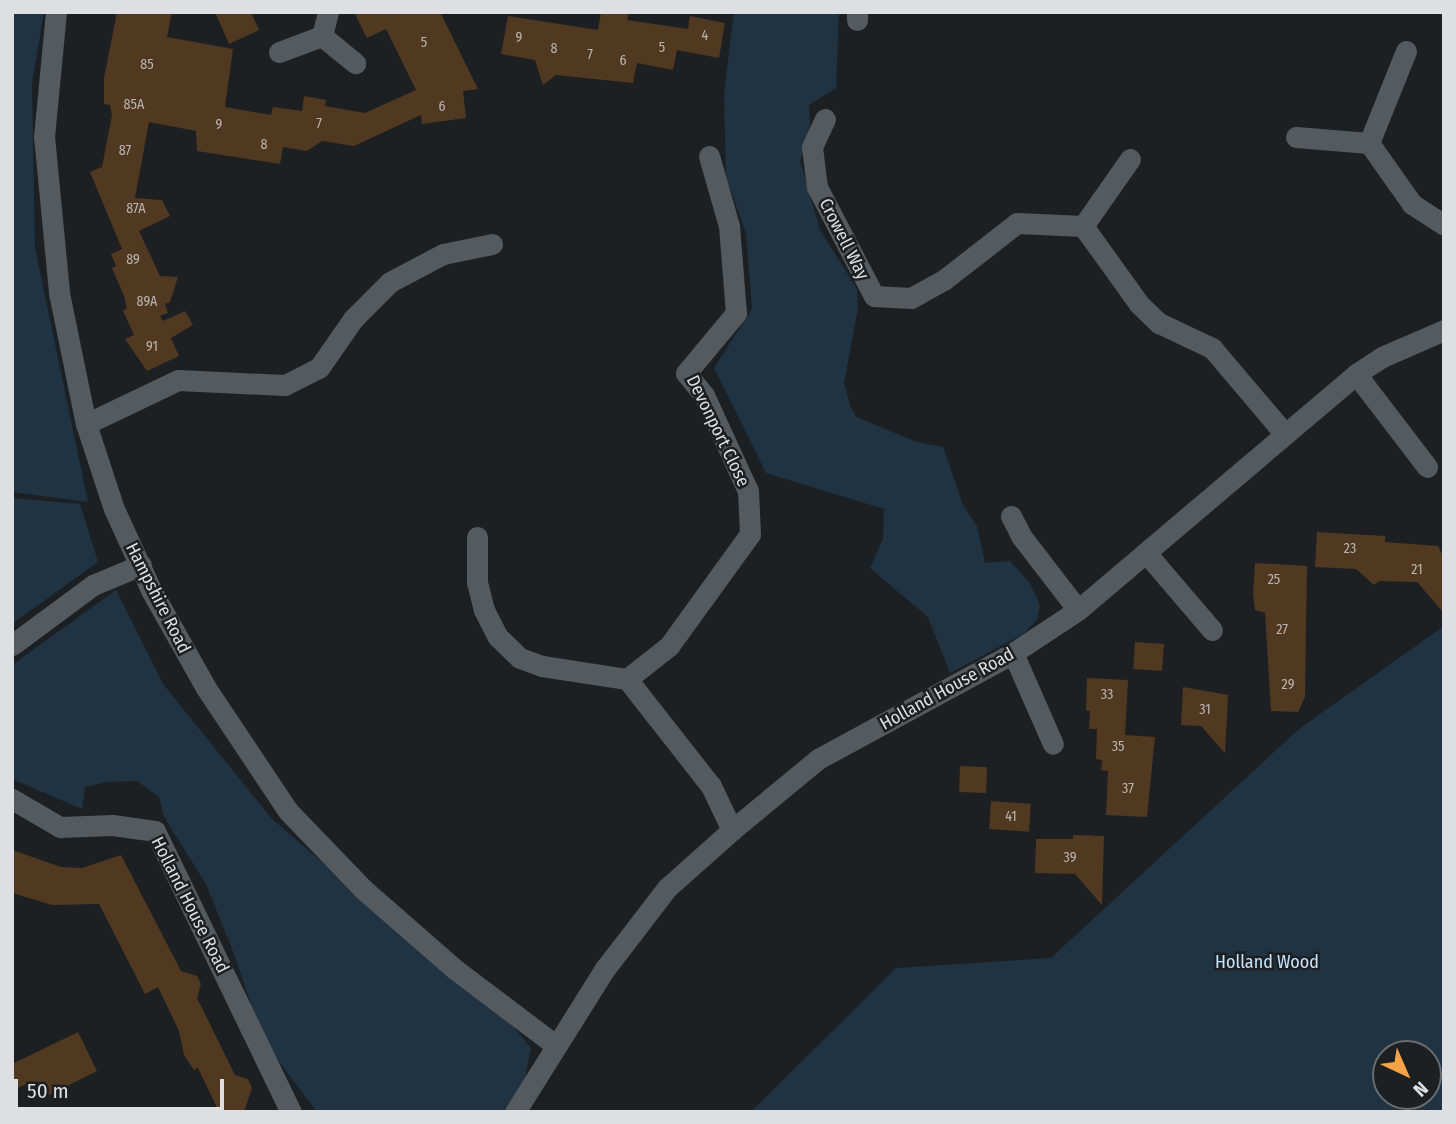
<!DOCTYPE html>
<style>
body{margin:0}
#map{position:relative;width:1456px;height:1124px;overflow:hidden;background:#1c2023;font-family:"Fira Sans Condensed",sans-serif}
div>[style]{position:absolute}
.green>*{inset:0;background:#203343}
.building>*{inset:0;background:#513820;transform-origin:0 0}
.street>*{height:21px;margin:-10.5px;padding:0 10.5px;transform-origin:10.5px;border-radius:10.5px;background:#555a5e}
span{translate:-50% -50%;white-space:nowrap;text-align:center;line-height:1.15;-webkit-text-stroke:5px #1c2023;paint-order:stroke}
.number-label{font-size:14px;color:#bab5b2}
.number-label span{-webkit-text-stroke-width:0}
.street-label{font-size:18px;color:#dddfe2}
.park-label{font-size:18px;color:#c4e2fd}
.frame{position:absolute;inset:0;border:14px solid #dddfe2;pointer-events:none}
.north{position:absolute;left:1372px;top:1040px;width:70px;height:70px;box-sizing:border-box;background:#1c2023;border:2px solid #696c6f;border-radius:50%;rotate:136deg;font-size:19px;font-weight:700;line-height:28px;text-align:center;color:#dddfe2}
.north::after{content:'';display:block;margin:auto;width:24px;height:32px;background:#f6a246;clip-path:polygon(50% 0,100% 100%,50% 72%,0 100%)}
.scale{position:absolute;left:14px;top:1079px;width:210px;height:32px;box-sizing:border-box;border:4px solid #dddfe2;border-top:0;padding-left:9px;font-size:21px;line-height:24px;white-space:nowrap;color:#dddfe2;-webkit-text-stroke:5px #1c2023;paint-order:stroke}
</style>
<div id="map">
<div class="green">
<i style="clip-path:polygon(12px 12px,44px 12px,32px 83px,35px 248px,88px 502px,12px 492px)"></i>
<i style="clip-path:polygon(734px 12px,839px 12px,836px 88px,809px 105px,810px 126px,800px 161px,820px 230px,857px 289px,858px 308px,844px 383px,850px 405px,856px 417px,917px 442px,943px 447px,963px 505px,977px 526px,985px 563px,1010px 561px,1030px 583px,1040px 605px,1037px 620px,1022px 635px,950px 673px,928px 617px,870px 568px,883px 539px,884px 509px,766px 473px,714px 368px,752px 309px,746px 233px,726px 177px,724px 94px)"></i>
<i style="clip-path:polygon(12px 498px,80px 504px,98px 562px,12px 624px)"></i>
<i style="clip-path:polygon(116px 590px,163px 684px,272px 819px,513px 1026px,531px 1048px,525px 1079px,503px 1112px,317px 1112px,250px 1023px,251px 1004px,234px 954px,206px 884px,164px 817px,159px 797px,137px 781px,105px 782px,85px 787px,82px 809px,12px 779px,12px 665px)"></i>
<i style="clip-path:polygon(evenodd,1444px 626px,1444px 1112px,751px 1112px,896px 968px,1051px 958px,1299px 729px,1444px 626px,1428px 1054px,1428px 1096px,1386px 1096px,1386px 1054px,1428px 1054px)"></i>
</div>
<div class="building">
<i style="clip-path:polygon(117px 12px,172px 12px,167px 37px,233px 49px,225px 107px,271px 115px,273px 107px,302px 111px,304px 96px,326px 100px,325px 106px,365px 113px,416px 90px,386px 29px,367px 38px,354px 12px,440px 12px,478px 89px,463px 91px,466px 118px,422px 124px,421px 115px,354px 146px,322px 141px,307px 151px,283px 147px,280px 164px,197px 151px,196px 131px,149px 122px,135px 198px,162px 200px,170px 216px,139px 231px,160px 276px,178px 277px,170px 302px,165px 304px,168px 313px,160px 316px,163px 321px,185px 311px,193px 325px,171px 338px,179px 356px,147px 371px,125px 339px,134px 335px,123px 311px,127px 308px,124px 296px,112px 268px,116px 266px,111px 254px,122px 249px,90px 172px,102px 167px,112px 115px,110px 105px,104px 104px,104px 78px)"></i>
<i style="clip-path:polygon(215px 12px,251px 12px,259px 30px,229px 44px)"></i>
<i style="clip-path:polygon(601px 12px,629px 12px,627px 20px,688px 29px,690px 16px,725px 23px,719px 58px,677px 50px,673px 70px,637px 63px,633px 83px,556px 75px,543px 85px,535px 60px,501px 54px,508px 16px,598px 30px)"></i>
<i style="clip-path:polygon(1317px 532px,1385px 536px,1385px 542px,1438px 546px,1444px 558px,1444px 613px,1417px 582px,1379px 581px,1374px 585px,1356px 569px,1315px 567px)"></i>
<i style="clip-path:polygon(1255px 563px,1307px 566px,1305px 697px,1298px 712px,1271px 711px,1265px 613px,1255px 610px,1253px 594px)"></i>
<i style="left:1135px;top:642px;width:29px;height:27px;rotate:4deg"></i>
<i style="clip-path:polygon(1087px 678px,1128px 680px,1125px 735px,1155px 737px,1147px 817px,1106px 815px,1108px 771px,1101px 770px,1102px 760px,1096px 759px,1097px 729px,1089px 729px,1090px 711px,1086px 710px)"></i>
<i style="clip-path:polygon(1183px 687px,1228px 695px,1225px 753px,1201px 726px,1181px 725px)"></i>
<i style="left:960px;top:766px;width:27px;height:26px;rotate:2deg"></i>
<i style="left:991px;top:801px;width:40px;height:28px;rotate:4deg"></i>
<i style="clip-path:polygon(1073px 835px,1104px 836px,1102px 905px,1075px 874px,1035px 873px,1036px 839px,1073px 839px)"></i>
<i style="clip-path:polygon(12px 850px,61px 867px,82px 868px,121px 855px,181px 971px,197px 976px,201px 984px,197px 998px,235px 1075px,248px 1079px,252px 1088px,244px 1112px,219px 1112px,198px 1068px,194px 1070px,184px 1055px,179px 1031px,158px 987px,145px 994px,99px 904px,52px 905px,12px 893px)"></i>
<i style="clip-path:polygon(78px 1032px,97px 1071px,41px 1099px,32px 1081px,12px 1091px,12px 1064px)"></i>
</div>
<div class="street">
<i style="left:56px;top:12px;width:125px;rotate:95.5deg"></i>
<i style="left:44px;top:136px;width:158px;rotate:84.5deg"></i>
<i style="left:59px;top:293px;width:134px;rotate:78.4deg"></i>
<i style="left:86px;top:424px;width:89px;rotate:71.8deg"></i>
<i style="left:114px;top:509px;width:89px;rotate:65.4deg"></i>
<i style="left:151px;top:590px;width:112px;rotate:60.7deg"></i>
<i style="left:206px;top:688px;width:148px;rotate:56.3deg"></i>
<i style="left:288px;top:811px;width:108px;rotate:46.1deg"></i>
<i style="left:363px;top:889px;width:123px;rotate:41.1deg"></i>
<i style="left:456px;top:970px;width:123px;rotate:37.1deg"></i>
<i style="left:857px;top:12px;width:8px;rotate:90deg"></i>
<i style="left:322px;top:36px;width:25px;rotate:-76deg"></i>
<i style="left:1406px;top:51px;width:99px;rotate:111.9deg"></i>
<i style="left:1369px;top:143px;width:75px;rotate:54.8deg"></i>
<i style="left:1412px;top:204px;width:38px;rotate:33deg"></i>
<i style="left:279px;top:52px;width:46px;rotate:-20.4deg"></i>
<i style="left:322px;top:36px;width:43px;rotate:39.3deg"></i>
<i style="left:825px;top:119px;width:31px;rotate:115deg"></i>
<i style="left:812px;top:147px;width:40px;rotate:82.9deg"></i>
<i style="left:817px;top:187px;width:123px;rotate:62.4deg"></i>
<i style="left:874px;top:296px;width:37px;rotate:3deg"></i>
<i style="left:911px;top:298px;width:39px;rotate:-29deg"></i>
<i style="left:945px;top:279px;width:91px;rotate:-37.9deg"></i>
<i style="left:1017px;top:223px;width:66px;rotate:2.6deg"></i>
<i style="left:1296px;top:137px;width:73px;rotate:4.7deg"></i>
<i style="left:709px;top:156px;width:73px;rotate:74.1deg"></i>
<i style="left:729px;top:226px;width:87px;rotate:85.4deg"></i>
<i style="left:736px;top:313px;width:78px;rotate:129.8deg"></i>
<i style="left:686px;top:373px;width:28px;rotate:51deg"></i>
<i style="left:704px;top:395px;width:106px;rotate:65.4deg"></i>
<i style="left:748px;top:491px;width:43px;rotate:87.3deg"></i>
<i style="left:750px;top:534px;width:138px;rotate:125.9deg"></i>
<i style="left:669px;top:646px;width:53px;rotate:141.8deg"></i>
<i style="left:627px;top:679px;width:136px;rotate:51.9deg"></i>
<i style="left:711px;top:786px;width:49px;rotate:64.5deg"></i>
<i style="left:1130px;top:159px;width:82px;rotate:125deg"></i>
<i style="left:1083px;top:226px;width:96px;rotate:54.3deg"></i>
<i style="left:1139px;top:304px;width:28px;rotate:44deg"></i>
<i style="left:1159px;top:323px;width:59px;rotate:25.3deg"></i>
<i style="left:1212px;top:348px;width:111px;rotate:49.7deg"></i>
<i style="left:1356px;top:374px;width:117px;rotate:52.6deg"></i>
<i style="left:86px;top:424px;width:102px;rotate:-25.6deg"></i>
<i style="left:178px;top:380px;width:107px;rotate:2.7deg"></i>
<i style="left:285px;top:385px;width:38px;rotate:-27deg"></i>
<i style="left:319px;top:368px;width:60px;rotate:-55.2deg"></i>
<i style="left:353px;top:319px;width:52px;rotate:-45deg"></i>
<i style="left:390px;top:282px;width:60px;rotate:-27.8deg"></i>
<i style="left:443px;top:254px;width:50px;rotate:-11.5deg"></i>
<i style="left:1011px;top:516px;width:22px;rotate:63deg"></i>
<i style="left:1021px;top:536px;width:93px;rotate:52.4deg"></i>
<i style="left:477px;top:537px;width:45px;rotate:90deg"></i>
<i style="left:477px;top:582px;width:29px;rotate:76deg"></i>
<i style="left:484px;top:610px;width:30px;rotate:63deg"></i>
<i style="left:498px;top:637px;width:30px;rotate:44deg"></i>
<i style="left:520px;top:658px;width:23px;rotate:20deg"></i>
<i style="left:542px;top:666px;width:86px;rotate:8.7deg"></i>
<i style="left:1147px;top:554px;width:100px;rotate:49.5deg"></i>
<i style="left:12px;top:645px;width:101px;rotate:-36.5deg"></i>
<i style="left:93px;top:585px;width:52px;rotate:-22.6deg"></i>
<i style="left:1013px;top:653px;width:99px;rotate:66.3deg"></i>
<i style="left:12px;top:799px;width:56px;rotate:30.3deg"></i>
<i style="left:60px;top:827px;width:52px;rotate:-2.2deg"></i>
<i style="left:112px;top:825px;width:43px;rotate:7.9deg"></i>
<i style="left:155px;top:831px;width:312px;rotate:64.2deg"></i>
<i style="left:515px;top:1112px;width:168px;rotate:-57.9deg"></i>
<i style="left:604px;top:970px;width:103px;rotate:-52.5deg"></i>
<i style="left:667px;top:888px;width:87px;rotate:-41.7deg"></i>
<i style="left:732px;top:830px;width:112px;rotate:-39.5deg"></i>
<i style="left:818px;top:759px;width:222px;rotate:-28.5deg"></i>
<i style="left:1013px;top:653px;width:78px;rotate:-33.5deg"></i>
<i style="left:1078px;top:610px;width:365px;rotate:-40.3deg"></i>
<i style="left:1356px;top:374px;width:31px;rotate:-33deg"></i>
<i style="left:1382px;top:357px;width:68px;rotate:-23.5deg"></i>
</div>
<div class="number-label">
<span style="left:705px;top:36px">4</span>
<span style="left:519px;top:38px">9</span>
<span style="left:424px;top:43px">5</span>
<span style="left:662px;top:48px">5</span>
<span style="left:554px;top:49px">8</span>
<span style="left:590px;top:55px">7</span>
<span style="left:623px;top:61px">6</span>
<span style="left:147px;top:65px">85</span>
<span style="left:134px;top:105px">85A</span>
<span style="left:442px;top:107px">6</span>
<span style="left:319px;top:124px">7</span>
<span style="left:219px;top:125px">9</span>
<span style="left:264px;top:145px">8</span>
<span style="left:125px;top:151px">87</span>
<span style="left:136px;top:209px">87A</span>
<span style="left:133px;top:260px">89</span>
<span style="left:147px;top:302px">89A</span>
<span style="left:152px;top:347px">91</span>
<span style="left:1350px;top:549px">23</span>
<span style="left:1417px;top:570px">21</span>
<span style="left:1274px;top:580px">25</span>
<span style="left:1282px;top:630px">27</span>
<span style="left:1288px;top:685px">29</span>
<span style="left:1107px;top:695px">33</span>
<span style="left:1205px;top:710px">31</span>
<span style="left:1118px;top:747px">35</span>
<span style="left:1128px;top:789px">37</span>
<span style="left:1011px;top:817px">41</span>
<span style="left:1070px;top:858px">39</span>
</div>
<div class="street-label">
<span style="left:844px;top:239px;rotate:63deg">Crowell Way</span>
<span style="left:718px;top:431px;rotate:64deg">Devonport Close</span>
<span style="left:158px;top:598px;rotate:63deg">Hampshire Road</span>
<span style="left:947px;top:689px;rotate:-29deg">Holland House Road</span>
<span style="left:190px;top:905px;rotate:63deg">Holland House Road</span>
</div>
<div class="park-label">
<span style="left:1267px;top:962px">Holland Wood</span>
</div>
<div class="frame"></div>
<div class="north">N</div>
<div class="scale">50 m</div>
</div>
